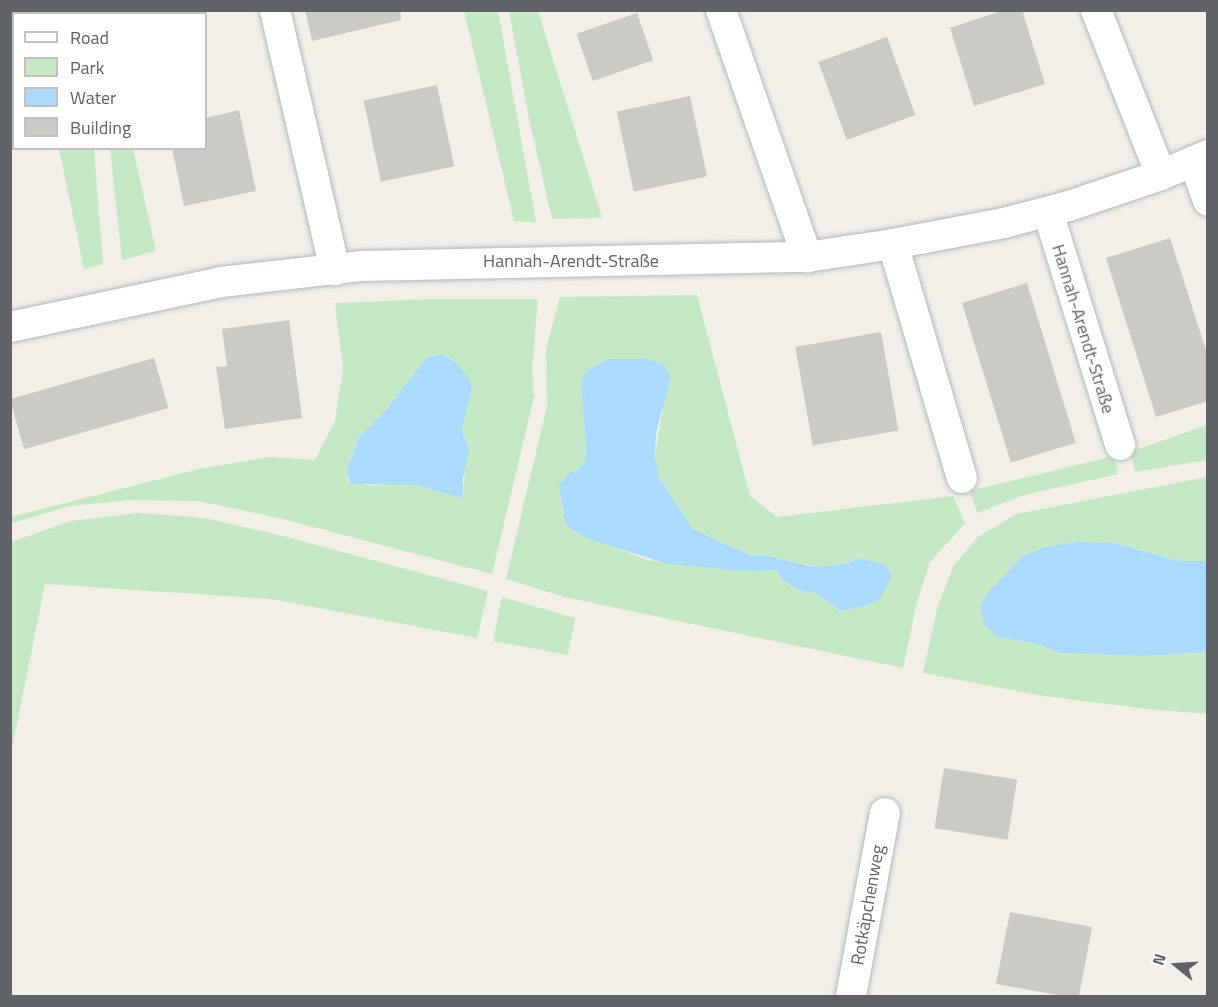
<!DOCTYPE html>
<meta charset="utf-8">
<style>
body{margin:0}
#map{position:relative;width:1218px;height:1007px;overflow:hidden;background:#f1efe8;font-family:"Titillium Web",sans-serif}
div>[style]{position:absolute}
.green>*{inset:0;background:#c5e8c5}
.water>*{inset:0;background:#aadaff}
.building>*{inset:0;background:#cccac5;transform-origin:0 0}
.roads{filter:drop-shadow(0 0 2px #b5b8bc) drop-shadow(0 0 2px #b5b8bc)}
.minor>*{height:30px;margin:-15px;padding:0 15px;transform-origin:15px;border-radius:15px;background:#fff}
span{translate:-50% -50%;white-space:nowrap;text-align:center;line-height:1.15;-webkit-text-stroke:5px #fff;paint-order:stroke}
.street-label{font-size:18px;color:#5f6368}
.frame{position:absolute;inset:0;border:12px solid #5f6368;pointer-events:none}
.legend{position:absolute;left:12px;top:12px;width:195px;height:138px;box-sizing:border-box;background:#fff;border:2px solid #bfc1c3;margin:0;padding:8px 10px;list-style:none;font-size:18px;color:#5f6368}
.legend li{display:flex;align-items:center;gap:12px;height:30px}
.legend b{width:30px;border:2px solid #bfc1c3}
.north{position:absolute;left:1146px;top:935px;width:60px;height:60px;-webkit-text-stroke:4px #fff;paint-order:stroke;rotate:288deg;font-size:16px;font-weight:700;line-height:24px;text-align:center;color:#5f6368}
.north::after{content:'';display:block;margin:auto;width:21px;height:27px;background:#5f6368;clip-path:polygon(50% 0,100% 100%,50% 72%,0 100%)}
</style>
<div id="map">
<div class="green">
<i style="clip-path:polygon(464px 11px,498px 11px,536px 222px,514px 221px)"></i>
<i style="clip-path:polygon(509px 11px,538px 11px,602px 218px,552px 219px,530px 123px)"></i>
<i style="clip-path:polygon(59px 149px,94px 149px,103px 264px,84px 269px)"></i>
<i style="clip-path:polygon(110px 149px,133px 149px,156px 251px,122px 260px)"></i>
<i style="clip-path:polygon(evenodd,697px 295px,750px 496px,777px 517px,953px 496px,965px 523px,930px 562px,917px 602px,903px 668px,564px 597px,506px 579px,547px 406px,546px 349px,560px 297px,697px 295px,609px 359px,648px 359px,662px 413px,655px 455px,658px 476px,693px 529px,752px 556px,764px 555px,812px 567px,844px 564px,860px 558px,885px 564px,853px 607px,841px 611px,815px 593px,800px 591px,785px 581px,776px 570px,716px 569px,647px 560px,629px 553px,562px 513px,562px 495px,569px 473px,579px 469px,585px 460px,586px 446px,581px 384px,609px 359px)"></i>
<i style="clip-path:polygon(evenodd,435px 299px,538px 299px,532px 368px,534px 397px,492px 574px,283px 519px,198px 501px,130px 500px,70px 506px,12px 523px,11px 517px,199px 469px,269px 457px,315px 460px,335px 421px,343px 369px,335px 303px,435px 299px,427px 357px,472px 388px,462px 430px,467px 442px,463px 496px,460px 498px,416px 485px,392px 483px,374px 486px,348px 482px,349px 462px,359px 437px,386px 410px,427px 357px)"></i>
<i style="clip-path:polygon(1207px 425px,1207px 460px,1135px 472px,1130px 452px)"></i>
<i style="clip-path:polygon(1114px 456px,1118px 474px,1024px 495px,977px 513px,970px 491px)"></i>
<i style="clip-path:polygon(1207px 477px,1207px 561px,1179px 561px,1115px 543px,997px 637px,1037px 644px,1060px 653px,1144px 656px,1207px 652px,1207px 714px,1147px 709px,1043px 696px,923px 673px,938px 605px,954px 565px,978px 537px,1016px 514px)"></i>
<i style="clip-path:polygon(138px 513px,205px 518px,279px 535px,488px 591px,477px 638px,271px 599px,45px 584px,11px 753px,11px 542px,71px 521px)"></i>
<i style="clip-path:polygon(502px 597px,575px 618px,568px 655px,493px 641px)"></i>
</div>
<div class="water">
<i style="clip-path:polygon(441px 354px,458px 364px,470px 381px,472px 388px,462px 430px,469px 450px,463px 478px,463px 496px,460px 498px,416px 485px,350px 484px,347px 469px,359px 437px,386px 410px,427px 357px)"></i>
<i style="clip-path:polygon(609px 359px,648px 359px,664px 365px,671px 376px,656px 433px,655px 455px,658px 476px,693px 529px,752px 556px,764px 555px,812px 567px,844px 564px,860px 558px,885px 564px,892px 576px,880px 599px,868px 605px,841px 611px,815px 593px,800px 591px,784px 581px,776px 570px,741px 571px,668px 564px,588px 539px,574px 531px,565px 523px,559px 485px,569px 473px,579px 469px,585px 460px,586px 445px,581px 384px,586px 371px)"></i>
<i style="clip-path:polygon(1079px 542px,1115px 543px,1179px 561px,1207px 561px,1207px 652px,1144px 656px,1060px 653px,1037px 644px,997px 637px,984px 623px,980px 606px,990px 590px,1023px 556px,1044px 547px)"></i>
</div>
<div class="building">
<i style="clip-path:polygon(305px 10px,400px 10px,401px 20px,312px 41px)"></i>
<i style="clip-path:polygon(1004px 10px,1022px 10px,1045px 84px,974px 106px,950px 28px)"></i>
<i style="left:637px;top:13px;width:50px;height:64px;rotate:71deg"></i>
<i style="left:887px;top:37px;width:83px;height:73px;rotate:70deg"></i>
<i style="left:437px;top:85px;width:83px;height:75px;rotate:78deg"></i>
<i style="left:690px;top:96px;width:82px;height:75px;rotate:78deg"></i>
<i style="clip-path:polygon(239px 110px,256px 191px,184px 206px,172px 148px,206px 148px,206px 118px)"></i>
<i style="clip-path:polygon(1170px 238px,1208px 356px,1208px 401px,1156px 417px,1106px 258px)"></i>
<i style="left:1027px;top:283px;width:167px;height:68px;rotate:73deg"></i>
<i style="clip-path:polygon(289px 320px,302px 418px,225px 429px,216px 367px,227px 366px,222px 329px)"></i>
<i style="left:881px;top:332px;width:100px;height:87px;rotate:80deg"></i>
<i style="left:154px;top:358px;width:52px;height:150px;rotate:74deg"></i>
<i style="left:944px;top:768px;width:74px;height:61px;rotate:9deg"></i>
<i style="clip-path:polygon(1010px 912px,1092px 927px,1079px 996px,1064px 996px,996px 984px)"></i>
</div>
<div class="roads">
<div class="minor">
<i style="left:275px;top:10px;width:267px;rotate:77deg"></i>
<i style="left:721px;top:10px;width:262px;rotate:70.8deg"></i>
<i style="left:1096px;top:10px;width:177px;rotate:68.5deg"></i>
<i style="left:1194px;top:161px;width:42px;rotate:70.7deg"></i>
<i style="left:1048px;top:212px;width:244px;rotate:72.8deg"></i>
<i style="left:893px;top:244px;width:244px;rotate:73.6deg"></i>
<i style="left:10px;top:327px;width:216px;rotate:-12deg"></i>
<i style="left:221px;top:282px;width:142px;rotate:-6.5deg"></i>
<i style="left:362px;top:266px;width:445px;rotate:-1.2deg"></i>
<i style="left:807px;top:257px;width:87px;rotate:-8.6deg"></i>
<i style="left:893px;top:244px;width:113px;rotate:-10.7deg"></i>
<i style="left:1004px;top:223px;width:67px;rotate:-14.7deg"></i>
<i style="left:1069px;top:206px;width:97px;rotate:-18.6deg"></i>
<i style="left:1161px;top:175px;width:51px;rotate:-23.1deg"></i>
<i style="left:851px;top:996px;width:186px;rotate:-79.5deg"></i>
</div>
</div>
<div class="street-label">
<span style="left:571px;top:261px">Hannah-Arendt-Straße</span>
<span style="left:1083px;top:329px;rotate:73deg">Hannah-Arendt-Straße</span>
<span style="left:868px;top:905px;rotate:-80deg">Rotkäpchenweg</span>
</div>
<div class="frame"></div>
<ul class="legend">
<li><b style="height:8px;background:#fff"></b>Road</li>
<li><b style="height:16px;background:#c5e8c5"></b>Park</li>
<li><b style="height:16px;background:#aadaff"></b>Water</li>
<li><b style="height:16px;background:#cccac5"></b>Building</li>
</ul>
<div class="north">N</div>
</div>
